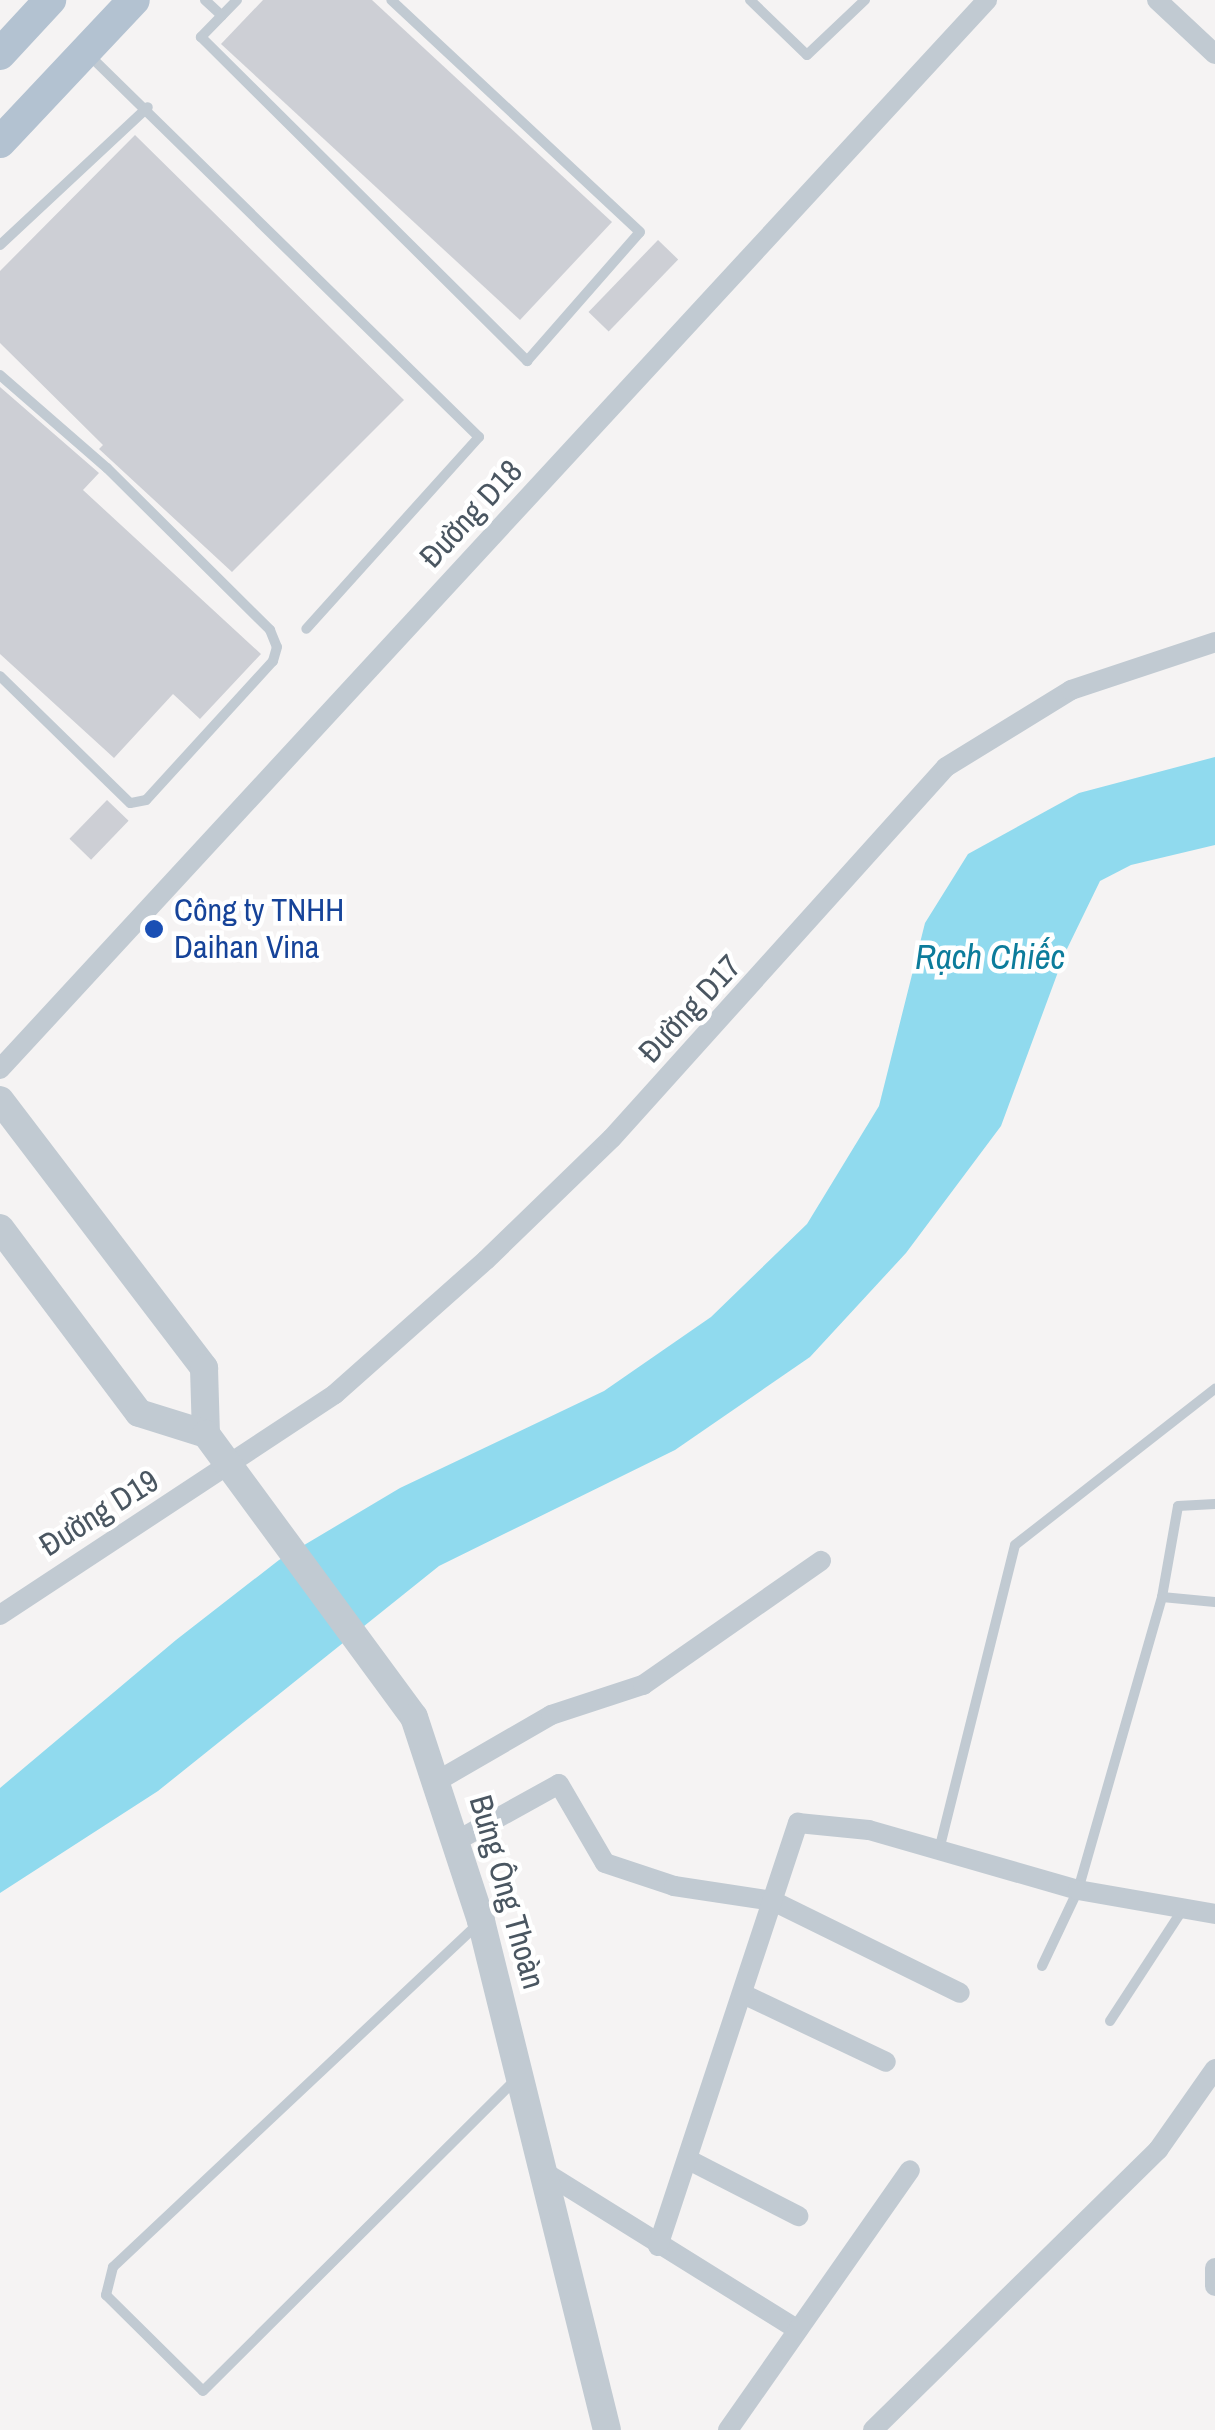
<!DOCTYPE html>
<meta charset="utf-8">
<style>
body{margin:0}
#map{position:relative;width:1215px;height:2430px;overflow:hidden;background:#f5f3f3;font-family:"Archivo Narrow",sans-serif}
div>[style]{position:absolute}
.water>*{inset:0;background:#90daee}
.building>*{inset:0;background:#cdcfd5;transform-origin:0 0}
.service>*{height:10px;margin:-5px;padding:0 5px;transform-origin:5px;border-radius:5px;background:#c1cad2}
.minor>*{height:20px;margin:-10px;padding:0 10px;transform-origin:10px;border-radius:10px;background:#c1cad2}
.tertiary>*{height:28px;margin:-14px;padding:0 14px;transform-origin:14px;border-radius:14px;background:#c1cad2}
.primary>*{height:32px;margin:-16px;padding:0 16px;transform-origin:16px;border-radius:16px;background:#b3c2d1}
.dots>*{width:28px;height:28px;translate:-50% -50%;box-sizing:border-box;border:5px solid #fff;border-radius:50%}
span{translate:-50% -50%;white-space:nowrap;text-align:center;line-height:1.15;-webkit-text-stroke:9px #fff;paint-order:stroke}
.street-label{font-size:32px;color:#4a5661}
.transit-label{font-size:32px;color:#164399}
.left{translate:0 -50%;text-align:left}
.water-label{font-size:35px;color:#0c7c9b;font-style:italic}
</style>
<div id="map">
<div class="water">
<i style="clip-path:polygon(1215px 757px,1215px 845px,1131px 865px,1100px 881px,1065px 953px,1001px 1126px,906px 1253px,810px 1357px,675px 1450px,439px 1566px,158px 1791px,0 1893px,0 1788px,176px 1640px,279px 1560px,400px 1488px,604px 1391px,711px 1317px,807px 1224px,879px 1106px,925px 923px,968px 854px,1079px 793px)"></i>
</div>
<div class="building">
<i style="clip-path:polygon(263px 0,372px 0,612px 222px,520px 320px,221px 44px)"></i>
<i style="clip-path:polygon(135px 135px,404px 400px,232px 572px,99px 449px,103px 445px,0 343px,0 271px)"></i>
<i style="left:658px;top:240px;width:28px;height:100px;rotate:44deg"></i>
<i style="clip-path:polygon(0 387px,99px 473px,83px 490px,261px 654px,200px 719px,173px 694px,114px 758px,0 654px)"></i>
<i style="left:107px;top:800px;width:30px;height:54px;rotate:44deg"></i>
</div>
<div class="service">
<i style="left:205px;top:0;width:23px;rotate:43deg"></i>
<i style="left:237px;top:0;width:52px;rotate:134.2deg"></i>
<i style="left:201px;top:37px;width:460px;rotate:44.8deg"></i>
<i style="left:527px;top:361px;width:171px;rotate:-48.8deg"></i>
<i style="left:640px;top:232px;width:340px;rotate:-137deg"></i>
<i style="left:750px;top:0;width:79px;rotate:44deg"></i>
<i style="left:807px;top:55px;width:80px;rotate:-43.5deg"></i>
<i style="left:89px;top:55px;width:546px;rotate:44.41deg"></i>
<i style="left:479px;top:437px;width:258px;rotate:132deg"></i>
<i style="left:0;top:245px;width:202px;rotate:-43deg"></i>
<i style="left:0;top:375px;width:142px;rotate:41deg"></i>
<i style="left:107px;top:468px;width:230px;rotate:44.8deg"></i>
<i style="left:270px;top:630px;width:18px;rotate:68deg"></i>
<i style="left:277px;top:647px;width:15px;rotate:106deg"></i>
<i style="left:273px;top:661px;width:188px;rotate:132.4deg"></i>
<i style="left:146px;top:800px;width:16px;rotate:169deg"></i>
<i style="left:130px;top:803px;width:182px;rotate:-135.7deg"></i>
<i style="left:1162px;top:1597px;width:92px;rotate:-80deg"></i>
<i style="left:1178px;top:1506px;width:37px;rotate:-3deg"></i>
<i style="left:939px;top:1850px;width:314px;rotate:-76deg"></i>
<i style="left:1015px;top:1545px;width:254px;rotate:-38deg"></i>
<i style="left:478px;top:1924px;width:501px;rotate:136.78deg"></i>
<i style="left:113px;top:2267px;width:29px;rotate:104deg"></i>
<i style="left:106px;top:2295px;width:136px;rotate:44.7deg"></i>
<i style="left:203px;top:2391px;width:442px;rotate:-44.9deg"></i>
<i style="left:1042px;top:1966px;width:84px;rotate:-64.7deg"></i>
<i style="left:1078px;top:1890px;width:305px;rotate:-74deg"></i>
<i style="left:1162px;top:1597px;width:53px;rotate:5.4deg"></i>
<i style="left:1110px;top:2021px;width:134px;rotate:-56.9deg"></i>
</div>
<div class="minor">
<i style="left:1157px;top:0;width:79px;rotate:43deg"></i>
<i style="left:0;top:1069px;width:1455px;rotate:-47.28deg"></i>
<i style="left:0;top:1615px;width:401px;rotate:-33.4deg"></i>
<i style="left:335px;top:1394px;width:202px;rotate:-41.6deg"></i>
<i style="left:486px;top:1260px;width:175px;rotate:-44.1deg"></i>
<i style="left:612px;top:1138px;width:499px;rotate:-48deg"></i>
<i style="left:946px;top:767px;width:147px;rotate:-31.6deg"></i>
<i style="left:1071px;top:690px;width:152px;rotate:-18.4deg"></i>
<i style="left:439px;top:1780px;width:129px;rotate:-30.1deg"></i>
<i style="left:551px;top:1715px;width:97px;rotate:-18.1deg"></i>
<i style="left:643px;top:1685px;width:217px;rotate:-34.9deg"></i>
<i style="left:458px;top:1840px;width:115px;rotate:-29deg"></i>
<i style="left:559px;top:1784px;width:91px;rotate:59.8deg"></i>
<i style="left:605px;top:1863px;width:73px;rotate:18.4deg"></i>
<i style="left:674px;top:1886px;width:100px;rotate:8.6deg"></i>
<i style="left:773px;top:1901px;width:208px;rotate:26.2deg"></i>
<i style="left:743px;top:1994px;width:158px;rotate:25.4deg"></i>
<i style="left:689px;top:2160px;width:123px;rotate:27.2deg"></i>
<i style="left:549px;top:2175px;width:293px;rotate:31.9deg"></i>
<i style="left:658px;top:2246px;width:446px;rotate:-71.7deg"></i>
<i style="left:798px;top:1823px;width:71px;rotate:5.6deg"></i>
<i style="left:869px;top:1830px;width:217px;rotate:16deg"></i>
<i style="left:1078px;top:1890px;width:139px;rotate:9.9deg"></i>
<i style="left:1215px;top:2268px;width:18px;rotate:90deg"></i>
<i style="left:728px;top:2430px;width:317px;rotate:-55deg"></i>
<i style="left:873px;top:2430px;width:400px;rotate:-44.5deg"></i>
<i style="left:1158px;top:2150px;width:99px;rotate:-54.9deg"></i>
</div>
<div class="tertiary">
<i style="left:0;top:1100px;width:337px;rotate:52.7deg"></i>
<i style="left:204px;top:1368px;width:66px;rotate:88.3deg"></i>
<i style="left:0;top:1228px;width:231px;rotate:53.1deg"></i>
<i style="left:139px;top:1413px;width:70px;rotate:17.4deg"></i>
<i style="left:206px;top:1434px;width:351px;rotate:53.7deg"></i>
<i style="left:414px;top:1717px;width:215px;rotate:71.8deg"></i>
<i style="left:481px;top:1921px;width:524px;rotate:76.1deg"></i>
</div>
<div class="primary">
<i style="left:0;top:54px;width:74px;rotate:-47.2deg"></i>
<i style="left:0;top:142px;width:195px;rotate:-46.7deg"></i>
</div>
<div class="dots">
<i style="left:154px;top:929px;background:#1a4fb4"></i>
</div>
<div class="street-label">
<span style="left:471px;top:514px;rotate:-47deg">Đường D18</span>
<span style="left:690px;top:1009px;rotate:-47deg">Đường D17</span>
<span style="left:99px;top:1513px;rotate:-32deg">Đường D19</span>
<span style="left:507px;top:1892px;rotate:74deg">Bưng Ông Thoàn</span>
</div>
<div class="transit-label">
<span class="left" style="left:174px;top:929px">Công ty TNHH<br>Daihan Vina</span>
</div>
<div class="water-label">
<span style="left:990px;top:957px">Rạch Chiếc</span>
</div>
</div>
